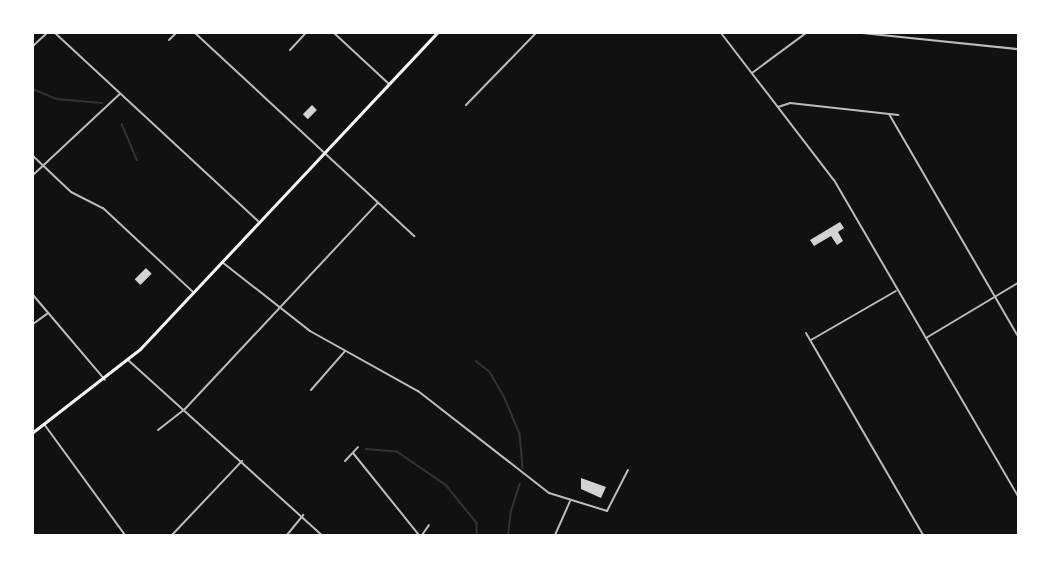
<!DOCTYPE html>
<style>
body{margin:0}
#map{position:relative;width:1051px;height:568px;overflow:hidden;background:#111;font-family:"Golos Text",sans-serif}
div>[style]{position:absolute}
.stream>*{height:1.5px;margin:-0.75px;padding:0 0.75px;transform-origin:0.75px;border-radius:0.75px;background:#333}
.building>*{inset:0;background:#d3d3d3;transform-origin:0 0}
.minor>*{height:2px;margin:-1px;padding:0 1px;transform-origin:1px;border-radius:1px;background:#bcbcbc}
.tertiary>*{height:2px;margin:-1px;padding:0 1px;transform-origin:1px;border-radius:1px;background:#bcbcbc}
.primary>*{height:3px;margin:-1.5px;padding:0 1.5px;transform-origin:1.5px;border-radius:1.5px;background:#f5f5f5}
span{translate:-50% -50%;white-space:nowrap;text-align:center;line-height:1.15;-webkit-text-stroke:5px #fff;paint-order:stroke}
.frame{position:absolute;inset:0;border:34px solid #fff;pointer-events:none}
</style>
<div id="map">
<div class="stream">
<i style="left:33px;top:89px;width:25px;rotate:23deg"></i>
<i style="left:56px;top:99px;width:46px;rotate:5deg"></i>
<i style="left:122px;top:124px;width:39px;rotate:67deg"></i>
<i style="left:476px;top:361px;width:18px;rotate:38deg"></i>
<i style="left:490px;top:372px;width:28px;rotate:60deg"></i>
<i style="left:504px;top:396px;width:41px;rotate:67.2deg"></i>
<i style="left:520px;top:434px;width:34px;rotate:85deg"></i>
<i style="left:366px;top:449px;width:32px;rotate:5deg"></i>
<i style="left:398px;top:452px;width:58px;rotate:34.5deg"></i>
<i style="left:446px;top:485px;width:49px;rotate:50.8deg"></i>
<i style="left:477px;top:523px;width:12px;rotate:90deg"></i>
<i style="left:508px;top:535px;width:24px;rotate:-83deg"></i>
<i style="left:511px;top:511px;width:28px;rotate:-72deg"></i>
</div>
<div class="building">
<i style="left:312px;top:105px;width:7px;height:13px;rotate:45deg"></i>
<i style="clip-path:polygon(840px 222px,844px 228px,838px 232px,843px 241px,837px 245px,831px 236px,814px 246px,810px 240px)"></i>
<i style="left:146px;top:268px;width:8px;height:16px;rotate:45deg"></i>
<i style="clip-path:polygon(581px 478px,606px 487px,601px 498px,581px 489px)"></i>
</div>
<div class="minor">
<i style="left:195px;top:33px;width:299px;rotate:42.8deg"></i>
<i style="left:334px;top:33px;width:75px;rotate:42.8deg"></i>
<i style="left:721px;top:33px;width:185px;rotate:52.5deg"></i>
<i style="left:834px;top:180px;width:366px;rotate:59.8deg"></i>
<i style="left:169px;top:40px;width:10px;rotate:-45deg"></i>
<i style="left:33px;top:46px;width:19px;rotate:-43deg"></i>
<i style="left:290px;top:50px;width:23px;rotate:-47deg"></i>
<i style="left:752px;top:73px;width:67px;rotate:-36.5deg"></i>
<i style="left:466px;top:105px;width:100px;rotate:-45.8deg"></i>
<i style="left:778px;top:107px;width:13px;rotate:-18deg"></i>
<i style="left:790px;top:103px;width:109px;rotate:6.3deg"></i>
<i style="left:889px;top:114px;width:255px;rotate:59.9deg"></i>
<i style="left:33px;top:156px;width:52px;rotate:43.5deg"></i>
<i style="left:71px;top:192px;width:36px;rotate:27deg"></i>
<i style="left:103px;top:208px;width:123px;rotate:43deg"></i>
<i style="left:33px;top:175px;width:119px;rotate:-43deg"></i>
<i style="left:222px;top:262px;width:112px;rotate:38.1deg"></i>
<i style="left:310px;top:331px;width:124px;rotate:29.1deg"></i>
<i style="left:418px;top:391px;width:166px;rotate:37.9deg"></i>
<i style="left:549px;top:493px;width:61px;rotate:17.2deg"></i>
<i style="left:607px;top:511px;width:46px;rotate:-62.9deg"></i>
<i style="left:33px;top:295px;width:111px;rotate:49.7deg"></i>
<i style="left:33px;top:324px;width:19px;rotate:-36deg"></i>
<i style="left:806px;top:333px;width:233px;rotate:59.9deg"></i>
<i style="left:926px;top:338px;width:107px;rotate:-30.9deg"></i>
<i style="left:811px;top:340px;width:98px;rotate:-30deg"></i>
<i style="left:128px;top:360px;width:261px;rotate:42.1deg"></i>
<i style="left:311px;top:390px;width:52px;rotate:-48.9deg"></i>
<i style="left:44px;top:424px;width:137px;rotate:53.9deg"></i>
<i style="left:158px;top:430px;width:33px;rotate:-38deg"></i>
<i style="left:184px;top:410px;width:284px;rotate:-46.9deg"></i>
<i style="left:353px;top:453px;width:105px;rotate:51.2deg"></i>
<i style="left:345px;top:461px;width:19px;rotate:-47deg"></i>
<i style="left:172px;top:535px;width:102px;rotate:-46.6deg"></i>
<i style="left:287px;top:535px;width:26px;rotate:-51deg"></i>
<i style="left:422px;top:535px;width:12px;rotate:-55deg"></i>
<i style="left:555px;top:535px;width:37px;rotate:-66deg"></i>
</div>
<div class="tertiary">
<i style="left:55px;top:33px;width:278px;rotate:42.8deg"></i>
<i style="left:862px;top:33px;width:157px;rotate:5.9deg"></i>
</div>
<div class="primary">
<i style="left:33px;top:432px;width:135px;rotate:-37.8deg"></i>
<i style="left:140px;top:349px;width:434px;rotate:-46.8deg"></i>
</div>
<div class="frame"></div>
</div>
